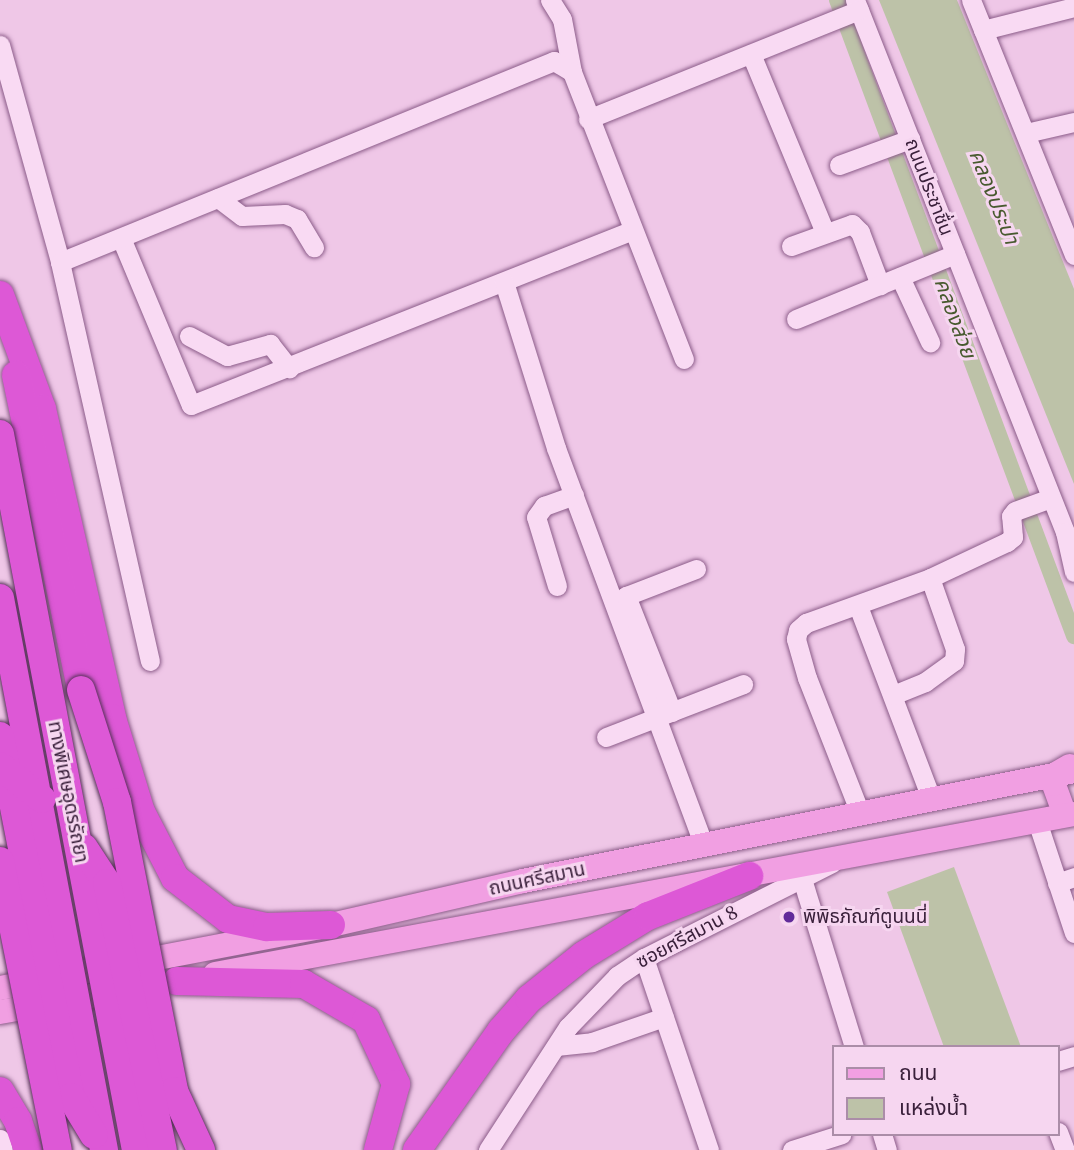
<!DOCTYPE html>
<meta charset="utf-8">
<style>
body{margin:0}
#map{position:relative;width:1074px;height:1150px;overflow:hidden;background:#efc7e7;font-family:Lora,"Noto Sans Thai",serif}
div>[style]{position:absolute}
.water>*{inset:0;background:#bdc2a8}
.canal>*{height:16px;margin:-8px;padding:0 8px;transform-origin:8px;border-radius:8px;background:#bdc2a8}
.roads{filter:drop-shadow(0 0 2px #8b5c89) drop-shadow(0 0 2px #8b5c89)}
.minor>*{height:19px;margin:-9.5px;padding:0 9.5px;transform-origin:9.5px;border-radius:9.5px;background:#f9daf3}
.major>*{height:24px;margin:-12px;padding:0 12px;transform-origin:12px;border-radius:12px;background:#f19fe2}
.highway>*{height:28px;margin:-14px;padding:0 14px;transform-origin:14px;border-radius:14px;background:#dd58d6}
.bridges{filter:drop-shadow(0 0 2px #573059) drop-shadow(0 0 2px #573059)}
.highway-bridge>*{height:28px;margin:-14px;padding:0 14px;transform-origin:14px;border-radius:14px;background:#dd58d6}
.dots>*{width:19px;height:19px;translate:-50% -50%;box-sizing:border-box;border:4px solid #f6d6f0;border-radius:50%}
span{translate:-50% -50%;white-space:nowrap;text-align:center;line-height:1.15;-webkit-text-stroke:6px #f6d6f0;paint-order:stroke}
.street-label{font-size:19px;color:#3a203b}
.poi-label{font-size:19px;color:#3a203b}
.left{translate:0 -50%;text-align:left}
.water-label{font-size:21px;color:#485a2f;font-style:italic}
.legend{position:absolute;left:832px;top:1045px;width:228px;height:91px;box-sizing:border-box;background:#f6d6f0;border:2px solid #ab8da8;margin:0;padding:9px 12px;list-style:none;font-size:21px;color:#3a203b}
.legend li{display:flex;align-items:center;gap:14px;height:35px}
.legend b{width:35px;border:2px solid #ab8da8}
</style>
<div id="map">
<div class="water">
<i style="clip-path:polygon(879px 0,957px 0,1074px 289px,1074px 484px)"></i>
<i style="clip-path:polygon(954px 867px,1021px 1047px,944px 1047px,887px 892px)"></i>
</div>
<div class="canal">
<i style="left:837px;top:0;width:679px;rotate:69.56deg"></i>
</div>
<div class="roads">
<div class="minor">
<i style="left:550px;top:0;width:22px;rotate:58deg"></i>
<i style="left:562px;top:19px;width:54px;rotate:79.3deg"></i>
<i style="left:855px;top:0;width:572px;rotate:68.46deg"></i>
<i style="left:1065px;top:532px;width:41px;rotate:77.3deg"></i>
<i style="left:971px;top:0;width:275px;rotate:68deg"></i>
<i style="left:983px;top:30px;width:94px;rotate:-14.2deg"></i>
<i style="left:0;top:45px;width:225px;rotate:74.5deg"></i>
<i style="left:60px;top:262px;width:409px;rotate:77.3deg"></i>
<i style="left:751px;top:54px;width:194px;rotate:67.5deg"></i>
<i style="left:588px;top:119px;width:292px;rotate:-21.9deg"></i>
<i style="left:1026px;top:133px;width:49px;rotate:-12.9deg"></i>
<i style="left:839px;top:165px;width:76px;rotate:-20.1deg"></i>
<i style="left:218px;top:198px;width:30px;rotate:37deg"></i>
<i style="left:242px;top:216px;width:43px;rotate:-2.7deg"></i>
<i style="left:285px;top:214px;width:13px;rotate:23deg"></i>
<i style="left:297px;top:219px;width:33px;rotate:59deg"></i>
<i style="left:121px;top:238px;width:181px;rotate:67.3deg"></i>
<i style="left:191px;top:405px;width:474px;rotate:-21.6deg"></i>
<i style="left:791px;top:246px;width:65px;rotate:-19.8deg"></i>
<i style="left:852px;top:224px;width:11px;rotate:45deg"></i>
<i style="left:860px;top:232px;width:57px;rotate:69.3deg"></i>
<i style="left:60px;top:262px;width:533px;rotate:-22.14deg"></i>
<i style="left:554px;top:61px;width:21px;rotate:31deg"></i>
<i style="left:572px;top:72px;width:308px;rotate:68.7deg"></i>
<i style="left:900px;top:277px;width:72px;rotate:65.2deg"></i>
<i style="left:504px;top:282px;width:174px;rotate:72.6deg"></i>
<i style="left:556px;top:448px;width:422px;rotate:69.6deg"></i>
<i style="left:796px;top:319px;width:172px;rotate:-22.2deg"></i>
<i style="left:189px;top:336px;width:43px;rotate:27.8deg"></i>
<i style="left:227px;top:356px;width:45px;rotate:-15.6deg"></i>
<i style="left:270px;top:344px;width:31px;rotate:52deg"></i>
<i style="left:557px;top:586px;width:72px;rotate:-106.9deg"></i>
<i style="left:536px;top:517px;width:14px;rotate:-54deg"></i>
<i style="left:544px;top:506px;width:32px;rotate:-20deg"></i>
<i style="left:858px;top:606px;width:205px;rotate:69.2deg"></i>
<i style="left:893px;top:695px;width:35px;rotate:-22deg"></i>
<i style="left:925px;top:682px;width:36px;rotate:-36deg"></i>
<i style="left:954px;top:661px;width:12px;rotate:-85deg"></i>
<i style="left:955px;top:649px;width:75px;rotate:-109.4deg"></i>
<i style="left:672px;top:712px;width:125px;rotate:-111.6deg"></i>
<i style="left:626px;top:596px;width:75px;rotate:-21.1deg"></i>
<i style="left:606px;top:737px;width:147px;rotate:-21.1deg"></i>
<i style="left:860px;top:813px;width:145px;rotate:-111.4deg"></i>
<i style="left:807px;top:678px;width:41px;rotate:-105.8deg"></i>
<i style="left:796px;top:639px;width:9px;rotate:-77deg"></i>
<i style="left:798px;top:630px;width:11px;rotate:-41deg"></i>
<i style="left:806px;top:623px;width:132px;rotate:-19.9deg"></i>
<i style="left:930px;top:578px;width:85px;rotate:-25.1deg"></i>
<i style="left:1007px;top:542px;width:8px;rotate:-40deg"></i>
<i style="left:1013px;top:537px;width:21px;rotate:-95deg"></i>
<i style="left:1011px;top:516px;width:6px;rotate:-51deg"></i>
<i style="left:1015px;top:511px;width:38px;rotate:-20deg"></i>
<i style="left:1037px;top:821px;width:118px;rotate:71.7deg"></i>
<i style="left:802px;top:879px;width:176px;rotate:72.8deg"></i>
<i style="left:1057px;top:883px;width:18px;rotate:-19deg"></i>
<i style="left:644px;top:958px;width:203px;rotate:71.3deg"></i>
<i style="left:556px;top:1046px;width:36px;rotate:-6deg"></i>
<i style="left:592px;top:1042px;width:76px;rotate:-19.1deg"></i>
<i style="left:1058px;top:1061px;width:17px;rotate:-17deg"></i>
<i style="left:1058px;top:1132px;width:19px;rotate:69deg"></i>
<i style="left:882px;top:1134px;width:17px;rotate:73deg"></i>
<i style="left:0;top:1139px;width:11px;rotate:75deg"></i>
<i style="left:488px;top:1150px;width:147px;rotate:-57deg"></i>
<i style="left:568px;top:1027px;width:71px;rotate:-46.1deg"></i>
<i style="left:617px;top:976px;width:32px;rotate:-34deg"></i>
<i style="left:644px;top:958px;width:211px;rotate:-26.8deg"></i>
<i style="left:792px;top:1150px;width:52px;rotate:-17.7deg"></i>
</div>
<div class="major">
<i style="left:1065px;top:815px;width:33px;rotate:-110deg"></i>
<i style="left:1054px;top:784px;width:10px;rotate:-79deg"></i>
<i style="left:1056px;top:774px;width:16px;rotate:-30deg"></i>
<i style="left:215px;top:974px;width:874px;rotate:-10.55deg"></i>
<i style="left:0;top:988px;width:337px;rotate:-10.8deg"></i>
<i style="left:331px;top:925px;width:197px;rotate:-12.9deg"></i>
<i style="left:523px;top:881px;width:562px;rotate:-11.29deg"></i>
<i style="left:0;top:1012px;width:125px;rotate:-10.1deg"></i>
</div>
<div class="highway">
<i style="left:0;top:295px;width:121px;rotate:69.8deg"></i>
<i style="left:42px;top:409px;width:317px;rotate:77.2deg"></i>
<i style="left:112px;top:718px;width:98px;rotate:72.9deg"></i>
<i style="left:141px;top:812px;width:74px;rotate:62.7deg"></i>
<i style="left:175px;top:878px;width:67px;rotate:37.7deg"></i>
<i style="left:228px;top:919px;width:40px;rotate:12deg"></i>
<i style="left:267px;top:927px;width:64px;rotate:-1.8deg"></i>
<i style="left:16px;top:375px;width:322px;rotate:78.3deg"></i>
<i style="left:177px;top:981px;width:127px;rotate:1.4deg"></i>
<i style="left:304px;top:984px;width:72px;rotate:30.1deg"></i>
<i style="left:366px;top:1020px;width:71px;rotate:64.9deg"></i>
<i style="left:396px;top:1084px;width:68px;rotate:105.3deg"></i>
<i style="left:0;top:1091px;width:35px;rotate:59deg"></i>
<i style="left:18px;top:1121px;width:31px;rotate:71deg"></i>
<i style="left:417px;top:1150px;width:146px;rotate:-54.8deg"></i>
<i style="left:501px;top:1031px;width:43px;rotate:-48.8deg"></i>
<i style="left:529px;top:999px;width:70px;rotate:-38.7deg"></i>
<i style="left:584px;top:955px;width:75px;rotate:-31.4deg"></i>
<i style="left:648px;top:916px;width:109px;rotate:-21.6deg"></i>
</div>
</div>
<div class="bridges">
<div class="highway-bridge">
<i style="left:0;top:434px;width:729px;rotate:79.25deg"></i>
<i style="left:0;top:598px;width:562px;rotate:79.33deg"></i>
<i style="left:81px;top:690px;width:118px;rotate:72.2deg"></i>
<i style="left:117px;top:802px;width:295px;rotate:78.8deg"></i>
<i style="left:174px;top:1091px;width:65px;rotate:65.4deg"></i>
<i style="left:0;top:736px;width:368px;rotate:78.9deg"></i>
<i style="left:71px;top:1097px;width:44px;rotate:58.8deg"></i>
<i style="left:0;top:766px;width:53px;rotate:38.2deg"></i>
<i style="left:84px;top:848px;width:42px;rotate:56.7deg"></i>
<i style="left:107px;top:883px;width:273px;rotate:78.2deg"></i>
<i style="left:0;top:861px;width:295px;rotate:78.7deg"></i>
</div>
</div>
<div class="dots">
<i style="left:789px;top:917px;background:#612b9a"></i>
</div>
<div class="street-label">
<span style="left:929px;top:187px;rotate:69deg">ถนนประชาชื่น</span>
<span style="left:68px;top:792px;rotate:79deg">ทางพิเศษอุดรรัถยา</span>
<span style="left:537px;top:879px;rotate:-12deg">ถนนศรีสมาน</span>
<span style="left:687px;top:937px;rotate:-28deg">ซอยศรีสมาน 8</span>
</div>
<div class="poi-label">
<span class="left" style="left:803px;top:917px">พิพิธภัณฑ์ตูนนนี่</span>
</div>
<div class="water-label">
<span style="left:994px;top:197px;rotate:68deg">คลองประปา</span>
<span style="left:955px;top:318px;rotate:70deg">คลองส่วย</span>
</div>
<ul class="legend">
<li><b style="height:9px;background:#f19fe2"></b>ถนน</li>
<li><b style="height:19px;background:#bdc2a8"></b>แหล่งน้ำ</li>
</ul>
</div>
